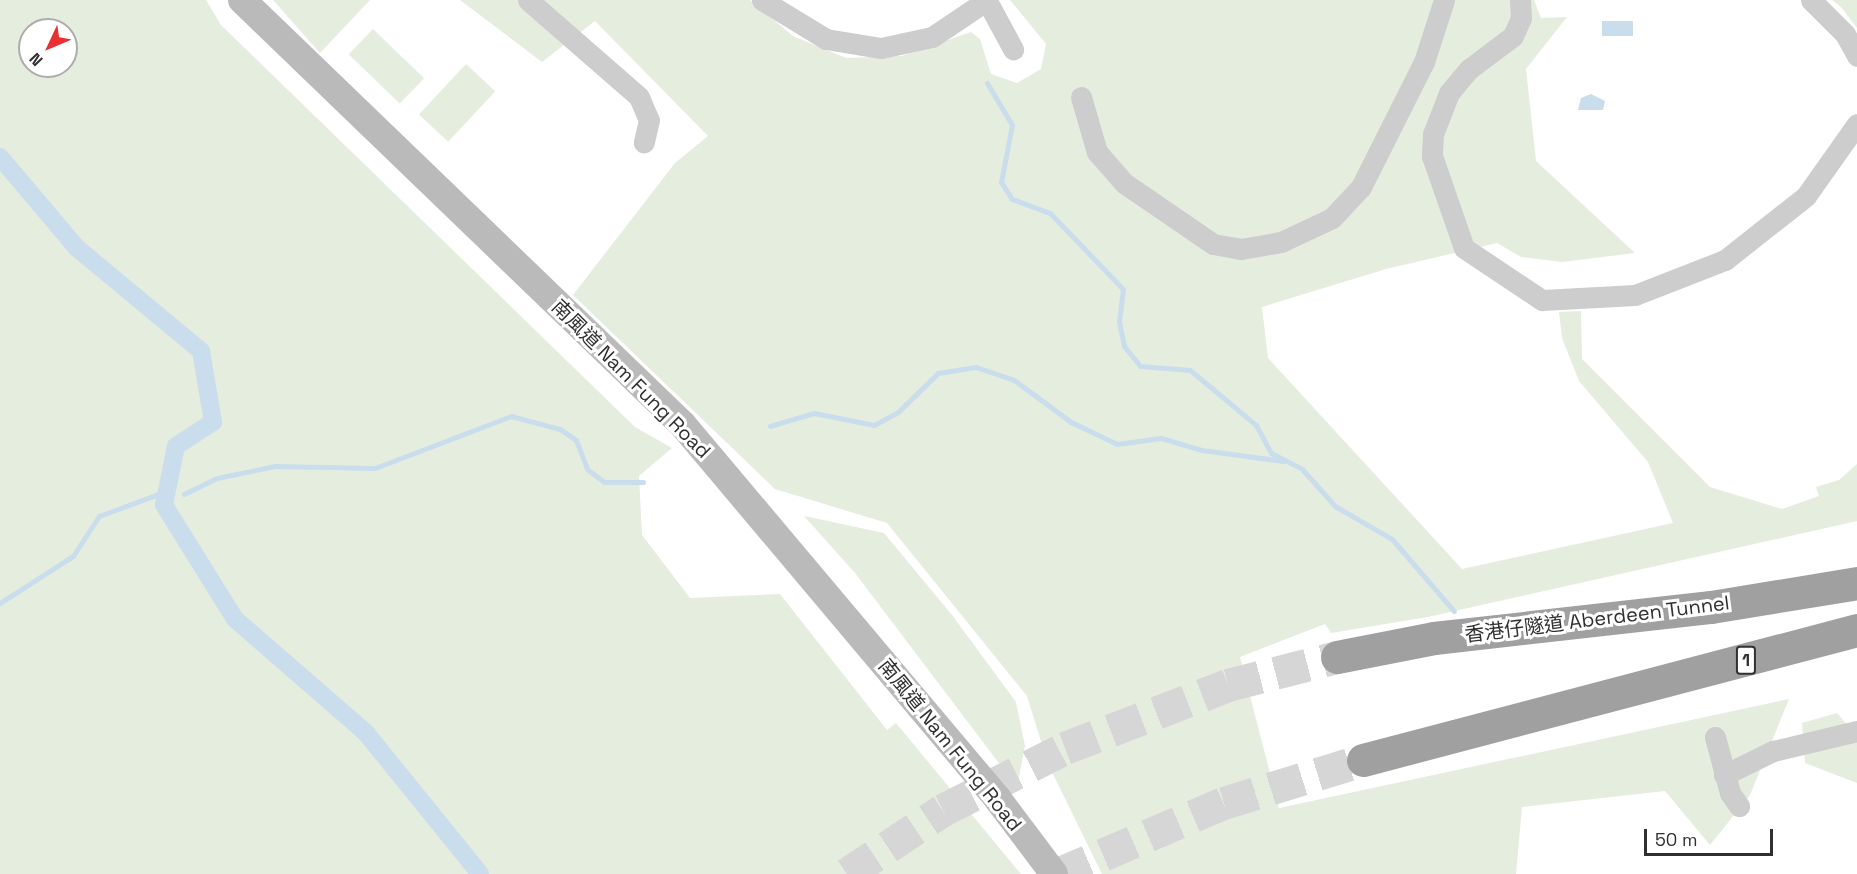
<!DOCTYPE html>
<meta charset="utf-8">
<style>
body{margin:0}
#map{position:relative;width:1857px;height:874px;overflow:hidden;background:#fff;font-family:"Space Grotesk","Noto Sans TC",sans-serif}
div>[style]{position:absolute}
.green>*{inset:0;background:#e5edde;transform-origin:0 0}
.water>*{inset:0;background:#cadded;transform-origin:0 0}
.stream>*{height:5px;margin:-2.5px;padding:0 2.5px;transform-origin:2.5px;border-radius:2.5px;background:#cadded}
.canal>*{height:18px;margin:-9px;padding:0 9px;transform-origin:9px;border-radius:9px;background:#cadded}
.trunk-tunnel>*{height:33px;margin-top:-16.5px;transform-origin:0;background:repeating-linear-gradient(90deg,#d6d6d6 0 33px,transparent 0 49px)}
.minor>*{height:21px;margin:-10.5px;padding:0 10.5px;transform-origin:10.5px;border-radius:10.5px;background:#cdcdcd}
.secondary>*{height:28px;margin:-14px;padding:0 14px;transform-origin:14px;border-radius:14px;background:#bababa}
.trunk>*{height:33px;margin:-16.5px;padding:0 16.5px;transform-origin:16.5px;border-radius:16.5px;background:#a0a0a0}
span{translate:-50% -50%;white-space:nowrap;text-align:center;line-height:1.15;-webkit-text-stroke:6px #fff;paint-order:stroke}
.shield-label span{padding:2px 4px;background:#fff;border:2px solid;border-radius:4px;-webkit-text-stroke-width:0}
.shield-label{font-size:18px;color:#303030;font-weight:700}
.street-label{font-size:20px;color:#303030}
.north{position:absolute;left:18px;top:18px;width:60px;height:60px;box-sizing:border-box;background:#fff;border:2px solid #acacac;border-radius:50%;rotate:226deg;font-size:16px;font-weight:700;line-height:24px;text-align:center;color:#303030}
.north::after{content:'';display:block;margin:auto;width:21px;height:27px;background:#ea2f32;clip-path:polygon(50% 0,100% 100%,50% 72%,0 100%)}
.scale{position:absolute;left:1644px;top:829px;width:129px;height:27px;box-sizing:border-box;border:3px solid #303030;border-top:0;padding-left:8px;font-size:18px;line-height:21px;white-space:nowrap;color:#303030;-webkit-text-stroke:4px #fff;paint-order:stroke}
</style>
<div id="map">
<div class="green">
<i style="clip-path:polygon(evenodd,0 0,206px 0,221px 25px,635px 427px,672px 448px,639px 476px,642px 535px,690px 598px,780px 594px,887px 730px,896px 723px,1021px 874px,0 874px,0 0,30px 30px,66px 30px,66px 66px,30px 66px,30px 30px)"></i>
<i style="clip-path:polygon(273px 0,370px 0,320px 53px)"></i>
<i style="clip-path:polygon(460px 0,750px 0,793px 36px,846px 58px,902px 56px,971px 32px,980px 39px,991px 74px,1017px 83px,1041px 69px,1046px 44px,1010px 0,1534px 0,1541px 18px,1567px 17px,1526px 69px,1536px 161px,1635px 253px,1562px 262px,1521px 257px,1497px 243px,1386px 269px,1262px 307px,1268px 358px,1462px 569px,1673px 523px,1648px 462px,1579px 381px,1562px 338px,1559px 312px,1581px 311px,1582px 359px,1710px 487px,1782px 509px,1819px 496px,1816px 487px,1839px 480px,1857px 464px,1857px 521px,1428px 617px,1331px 633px,1325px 624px,1240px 657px,1279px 808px,1789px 699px,1750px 795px,1710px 845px,1665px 791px,1522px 807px,1516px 874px,1102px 874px,1048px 764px,1027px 696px,887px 523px,775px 489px,573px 295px,675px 163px,708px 136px,595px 21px,542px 62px)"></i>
<i style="clip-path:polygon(1832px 0,1857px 0,1857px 28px,1841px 7px)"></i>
<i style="left:373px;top:29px;width:71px;height:35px;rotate:44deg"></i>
<i style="left:466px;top:64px;width:40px;height:69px;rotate:43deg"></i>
<i style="clip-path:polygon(804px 516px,884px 533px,952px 615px,1016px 702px,1025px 746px,1017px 787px,855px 573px)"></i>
<i style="clip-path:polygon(1837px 713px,1857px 736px,1857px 783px,1805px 763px,1802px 723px)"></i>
</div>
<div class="water">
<i style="left:1633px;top:21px;width:15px;height:31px;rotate:90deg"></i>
<i style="clip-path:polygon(1591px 94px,1605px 101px,1603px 110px,1578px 110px,1581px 98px)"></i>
</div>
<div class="stream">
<i style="left:987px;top:83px;width:49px;rotate:59.2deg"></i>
<i style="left:1012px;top:125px;width:58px;rotate:100.9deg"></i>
<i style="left:1001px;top:182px;width:20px;rotate:57deg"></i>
<i style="left:1012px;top:199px;width:40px;rotate:20.2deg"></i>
<i style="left:1050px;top:213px;width:105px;rotate:46.2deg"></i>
<i style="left:1123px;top:289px;width:33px;rotate:97deg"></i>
<i style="left:1119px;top:322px;width:25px;rotate:78deg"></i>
<i style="left:1124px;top:346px;width:26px;rotate:51deg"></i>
<i style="left:1140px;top:366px;width:50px;rotate:4.6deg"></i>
<i style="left:1190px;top:370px;width:86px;rotate:39.8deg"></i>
<i style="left:1256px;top:425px;width:32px;rotate:62deg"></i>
<i style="left:1271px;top:453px;width:35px;rotate:27deg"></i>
<i style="left:1302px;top:469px;width:50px;rotate:48.3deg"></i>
<i style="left:1335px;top:506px;width:66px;rotate:30.1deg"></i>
<i style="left:1392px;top:539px;width:95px;rotate:49.3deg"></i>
<i style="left:770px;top:426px;width:46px;rotate:-16.5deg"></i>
<i style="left:814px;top:413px;width:61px;rotate:11.3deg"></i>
<i style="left:874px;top:425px;width:27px;rotate:-28deg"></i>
<i style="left:898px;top:412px;width:56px;rotate:-44.3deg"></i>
<i style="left:938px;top:373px;width:38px;rotate:-9deg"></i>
<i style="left:976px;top:367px;width:40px;rotate:18.9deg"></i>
<i style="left:1014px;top:380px;width:71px;rotate:36.4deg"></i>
<i style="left:1071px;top:422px;width:51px;rotate:25.6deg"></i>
<i style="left:1117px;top:444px;width:44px;rotate:-7.8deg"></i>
<i style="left:1161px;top:438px;width:43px;rotate:16.3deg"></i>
<i style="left:1202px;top:450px;width:82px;rotate:7.7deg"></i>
<i style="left:184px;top:494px;width:37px;rotate:-26deg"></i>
<i style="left:217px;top:478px;width:59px;rotate:-11.7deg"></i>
<i style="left:275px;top:466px;width:100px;rotate:1.1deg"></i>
<i style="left:375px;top:468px;width:146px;rotate:-20.9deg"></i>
<i style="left:511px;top:416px;width:51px;rotate:14.9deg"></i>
<i style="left:560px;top:429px;width:19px;rotate:35deg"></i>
<i style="left:576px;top:440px;width:31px;rotate:69deg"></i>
<i style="left:587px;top:469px;width:21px;rotate:37deg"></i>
<i style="left:604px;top:482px;width:39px"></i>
<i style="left:0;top:603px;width:87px;rotate:-32.8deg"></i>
<i style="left:73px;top:556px;width:48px;rotate:-57deg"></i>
<i style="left:99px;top:516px;width:61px;rotate:-20.2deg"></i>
</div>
<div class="canal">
<i style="left:0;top:157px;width:119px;rotate:49.8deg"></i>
<i style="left:77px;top:248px;width:161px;rotate:39.7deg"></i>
<i style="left:201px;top:351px;width:72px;rotate:80.4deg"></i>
<i style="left:213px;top:422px;width:44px;rotate:147deg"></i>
<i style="left:176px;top:446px;width:60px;rotate:101.5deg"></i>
<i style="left:164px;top:505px;width:134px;rotate:58.1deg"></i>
<i style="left:235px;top:619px;width:174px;rotate:41deg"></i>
<i style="left:366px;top:733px;width:181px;rotate:51deg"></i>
</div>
<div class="trunk-tunnel">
<i style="left:847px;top:874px;width:115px;rotate:-33.7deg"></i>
<i style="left:943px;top:810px;width:137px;rotate:-26.9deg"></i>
<i style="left:1065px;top:748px;width:175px;rotate:-21.1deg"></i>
<i style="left:1228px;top:685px;width:113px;rotate:-14.4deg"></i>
<i style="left:1058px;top:874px;width:181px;rotate:-23.2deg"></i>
<i style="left:1224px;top:803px;width:145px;rotate:-17.2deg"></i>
</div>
<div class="minor">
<i style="left:528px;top:0;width:147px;rotate:41.1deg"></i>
<i style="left:639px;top:97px;width:25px;rotate:67deg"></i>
<i style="left:649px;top:120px;width:23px;rotate:103deg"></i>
<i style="left:762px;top:0;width:75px;rotate:31.4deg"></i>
<i style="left:826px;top:39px;width:56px;rotate:9.3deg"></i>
<i style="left:881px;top:48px;width:52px;rotate:-12.2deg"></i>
<i style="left:932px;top:37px;width:66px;rotate:-33.9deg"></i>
<i style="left:1520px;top:0;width:18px;rotate:87deg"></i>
<i style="left:1521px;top:18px;width:20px;rotate:114deg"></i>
<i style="left:1513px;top:36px;width:55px;rotate:143.1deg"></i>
<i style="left:1469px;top:69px;width:31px;rotate:130deg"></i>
<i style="left:1449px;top:93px;width:44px;rotate:111.3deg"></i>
<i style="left:1433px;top:134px;width:22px;rotate:93deg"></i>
<i style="left:1432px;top:156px;width:97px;rotate:70.8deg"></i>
<i style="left:1464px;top:248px;width:94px;rotate:33.7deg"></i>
<i style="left:1542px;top:300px;width:93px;rotate:-3.1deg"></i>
<i style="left:1635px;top:295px;width:97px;rotate:-21.3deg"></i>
<i style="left:1725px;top:260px;width:103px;rotate:-38.3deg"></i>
<i style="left:1806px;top:196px;width:88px;rotate:-54.7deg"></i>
<i style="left:1811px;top:0;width:48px;rotate:45deg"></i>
<i style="left:1845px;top:34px;width:25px;rotate:61deg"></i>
<i style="left:987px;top:1px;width:55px;rotate:61.6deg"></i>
<i style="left:1081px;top:97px;width:57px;rotate:73.8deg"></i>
<i style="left:1097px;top:152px;width:41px;rotate:48.9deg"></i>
<i style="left:1124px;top:183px;width:108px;rotate:34.4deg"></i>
<i style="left:1213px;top:244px;width:28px;rotate:10deg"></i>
<i style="left:1241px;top:249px;width:41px;rotate:-9.9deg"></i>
<i style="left:1281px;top:242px;width:56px;rotate:-25.2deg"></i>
<i style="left:1332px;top:218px;width:42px;rotate:-46.9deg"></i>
<i style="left:1361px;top:187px;width:140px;rotate:-63.3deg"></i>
<i style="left:1424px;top:62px;width:65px;rotate:-72.1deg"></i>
<i style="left:1715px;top:737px;width:58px;rotate:75deg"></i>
<i style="left:1730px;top:793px;width:16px;rotate:55deg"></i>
<i style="left:1724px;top:775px;width:55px;rotate:-26.1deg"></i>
<i style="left:1773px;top:751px;width:86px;rotate:-13.4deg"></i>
</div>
<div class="secondary">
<i style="left:242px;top:0;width:612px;rotate:43.94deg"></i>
<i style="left:683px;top:425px;width:488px;rotate:49.9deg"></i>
<i style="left:997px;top:798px;width:95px;rotate:53.1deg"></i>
</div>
<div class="trunk">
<i style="left:1337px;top:657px;width:99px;rotate:-11.1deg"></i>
<i style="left:1434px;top:638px;width:279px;rotate:-6.4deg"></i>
<i style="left:1711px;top:607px;width:148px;rotate:-9.3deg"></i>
<i style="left:1363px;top:760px;width:511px;rotate:-14.74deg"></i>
</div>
<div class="shield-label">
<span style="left:1746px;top:660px">1</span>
</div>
<div class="street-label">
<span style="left:631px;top:379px;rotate:45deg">南風道 Nam Fung Road</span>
<span style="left:1597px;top:619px;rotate:-7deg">香港仔隧道 Aberdeen Tunnel</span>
<span style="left:950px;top:745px;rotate:51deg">南風道 Nam Fung Road</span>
</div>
<div class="north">N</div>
<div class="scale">50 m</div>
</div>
